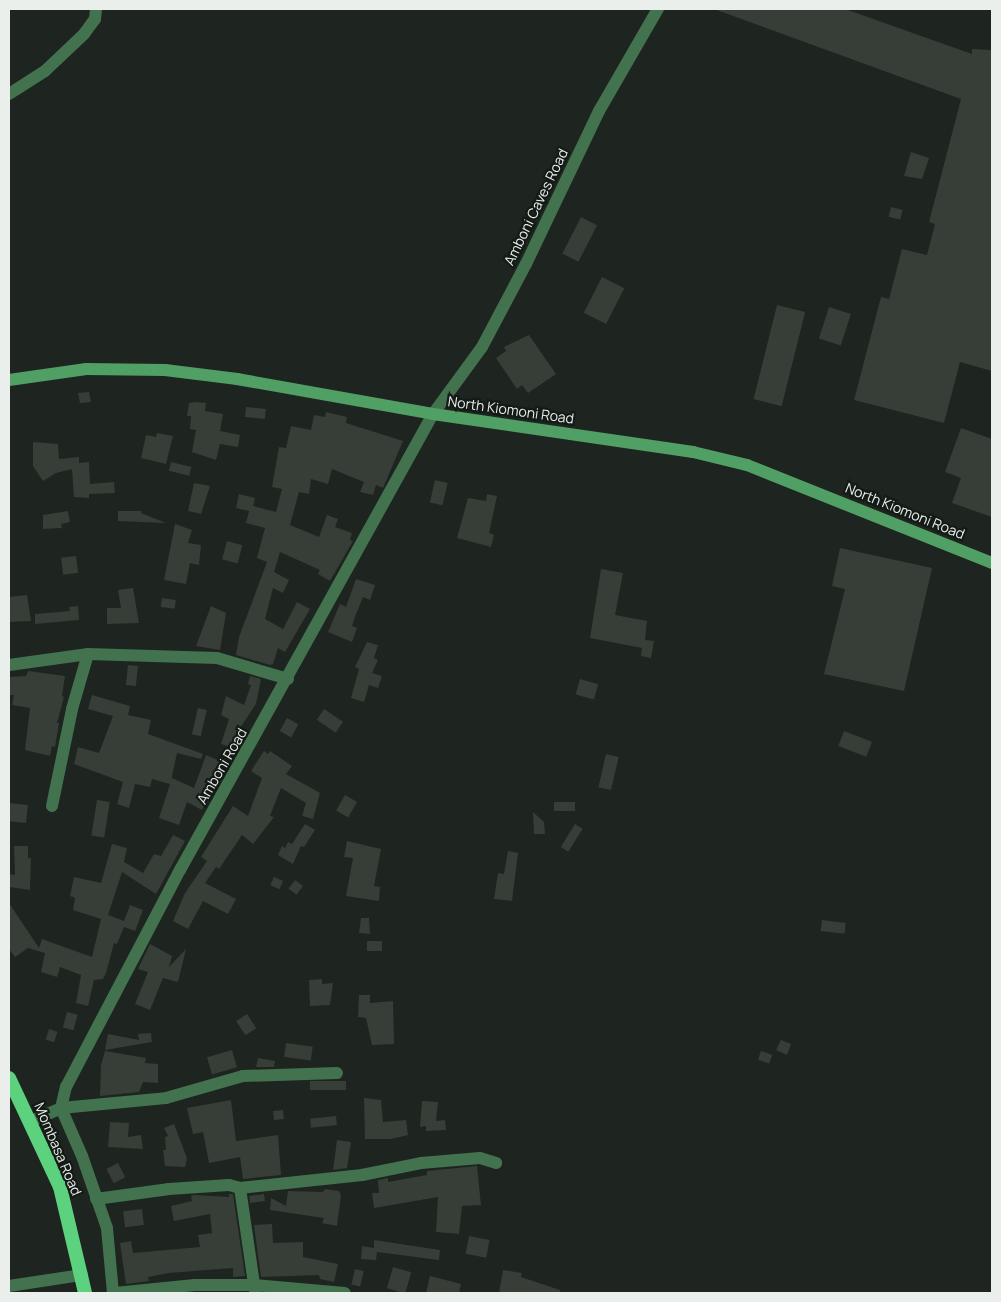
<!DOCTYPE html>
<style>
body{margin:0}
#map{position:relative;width:1001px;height:1302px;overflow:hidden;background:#1e241f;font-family:Manrope,sans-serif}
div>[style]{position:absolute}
.building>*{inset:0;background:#363e37;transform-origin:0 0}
.minor>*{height:12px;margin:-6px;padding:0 6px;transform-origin:6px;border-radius:6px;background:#42724e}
.secondary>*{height:12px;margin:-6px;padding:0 6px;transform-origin:6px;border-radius:6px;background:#509f65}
.trunk>*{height:14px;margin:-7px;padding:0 7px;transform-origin:7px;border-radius:7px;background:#5cd27e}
span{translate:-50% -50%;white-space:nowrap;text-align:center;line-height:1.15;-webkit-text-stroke:4.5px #141b16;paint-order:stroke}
.street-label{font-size:14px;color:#eaefeb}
.frame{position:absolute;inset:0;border:10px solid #eaefeb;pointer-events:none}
</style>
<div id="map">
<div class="building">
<i style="clip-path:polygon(714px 9px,845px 9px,972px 54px,972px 49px,992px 50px,992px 371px,960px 362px,944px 423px,854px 400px,881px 297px,889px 299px,902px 249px,927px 255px,935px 224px,929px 222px,961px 99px)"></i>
<i style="clip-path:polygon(911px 152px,929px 158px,922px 179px,904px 176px)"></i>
<i style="left:891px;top:207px;width:12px;height:10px;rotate:14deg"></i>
<i style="left:581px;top:217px;width:18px;height:41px;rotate:27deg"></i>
<i style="left:602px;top:277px;width:25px;height:40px;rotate:27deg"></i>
<i style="left:777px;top:305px;width:29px;height:97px;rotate:14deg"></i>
<i style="left:829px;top:307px;width:23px;height:33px;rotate:18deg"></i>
<i style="clip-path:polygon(529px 335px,556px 374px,528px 393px,522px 385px,517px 389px,496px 358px,506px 351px,504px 347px)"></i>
<i style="clip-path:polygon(89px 392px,91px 402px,80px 403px,78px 393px)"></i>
<i style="clip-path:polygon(196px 402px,206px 403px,205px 411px,223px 414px,220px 431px,240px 435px,238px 447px,220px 444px,216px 460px,192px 452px,196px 430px,190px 429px,191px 416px,187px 416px,189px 403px)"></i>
<i style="left:246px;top:407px;width:20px;height:10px;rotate:6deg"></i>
<i style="clip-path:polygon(326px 412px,347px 417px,346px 423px,403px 441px,383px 488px,376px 485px,373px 495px,360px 492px,364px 482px,332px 469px,328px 484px,311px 479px,309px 494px,299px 492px,290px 525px,319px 537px,327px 515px,338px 519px,335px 527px,352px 533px,350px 540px,353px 541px,330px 581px,318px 574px,320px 570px,280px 552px,274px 572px,289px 580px,283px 593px,273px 588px,265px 619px,283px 629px,297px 602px,310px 609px,285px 652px,278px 648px,273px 664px,270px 665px,236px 655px,239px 637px,267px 562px,257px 558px,265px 528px,246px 523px,249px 511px,236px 508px,239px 494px,255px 498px,253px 506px,276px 512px,282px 489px,272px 487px,279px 447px,286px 448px,291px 426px,311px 430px,314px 415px,325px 417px)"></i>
<i style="clip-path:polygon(961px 428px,992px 439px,992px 517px,952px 503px,961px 478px,945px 472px)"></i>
<i style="clip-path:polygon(157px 433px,173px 436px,166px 464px,141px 458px,146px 435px,156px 437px)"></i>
<i style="clip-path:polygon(33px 442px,58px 444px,59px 459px,79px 457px,79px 463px,89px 462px,90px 484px,114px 482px,115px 493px,89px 494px,89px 498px,74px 497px,72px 469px,56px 473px,43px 481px,33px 466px)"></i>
<i style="left:171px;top:462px;width:21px;height:9px;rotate:14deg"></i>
<i style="left:435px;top:480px;width:13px;height:23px;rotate:13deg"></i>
<i style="clip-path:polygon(194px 483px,210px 486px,201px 514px,188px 511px)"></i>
<i style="clip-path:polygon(487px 494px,497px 496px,489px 533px,494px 535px,491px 547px,457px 538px,468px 498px,486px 501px)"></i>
<i style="clip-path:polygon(68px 511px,70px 522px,61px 524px,62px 528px,43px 529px,43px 515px)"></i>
<i style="clip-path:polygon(118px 511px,141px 511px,141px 513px,166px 523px,118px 521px)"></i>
<i style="clip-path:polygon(175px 524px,192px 530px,188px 543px,201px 545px,199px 565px,190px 563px,186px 584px,164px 580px)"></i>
<i style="left:227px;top:541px;width:16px;height:19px;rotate:15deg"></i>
<i style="clip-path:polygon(840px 548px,932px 568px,904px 691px,824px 674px,845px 589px,832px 586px)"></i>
<i style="left:76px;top:556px;width:17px;height:15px;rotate:83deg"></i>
<i style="clip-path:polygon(601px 569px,623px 573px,615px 615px,647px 621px,645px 640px,654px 641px,651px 658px,641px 656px,642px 648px,590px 638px)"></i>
<i style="clip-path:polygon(356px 579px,375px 585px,370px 600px,363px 597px,356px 614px,352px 626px,357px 628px,352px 642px,328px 632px,340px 604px,346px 607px)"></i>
<i style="clip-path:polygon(133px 588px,139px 623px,107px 624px,107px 608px,121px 608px,118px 590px)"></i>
<i style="clip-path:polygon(27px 595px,31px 621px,9px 622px,9px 597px)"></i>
<i style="left:162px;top:598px;width:14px;height:9px;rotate:8deg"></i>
<i style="clip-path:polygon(78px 606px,79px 620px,35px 624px,35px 614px,70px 611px,69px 607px)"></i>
<i style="clip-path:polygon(211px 606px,226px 613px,220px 650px,196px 646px)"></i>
<i style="clip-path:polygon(367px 642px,378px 645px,374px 658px,378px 660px,372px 673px,382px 676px,378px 688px,369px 685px,364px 702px,351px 698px,359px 669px,355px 667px)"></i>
<i style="left:128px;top:665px;width:10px;height:20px;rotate:6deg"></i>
<i style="clip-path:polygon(28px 671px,65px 676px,62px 696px,64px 697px,57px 723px,59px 723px,55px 747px,52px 746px,50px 756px,25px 750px,30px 708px,12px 705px,14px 695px,9px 695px,9px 677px,26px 676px)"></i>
<i style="clip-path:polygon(250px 676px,261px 679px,256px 704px,238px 731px,243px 732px,238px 749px,221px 744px,229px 719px,221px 715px,226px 696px,244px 705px,251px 685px,248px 684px)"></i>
<i style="left:580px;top:679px;width:19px;height:16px;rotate:16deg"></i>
<i style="clip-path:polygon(92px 695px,130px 706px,128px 715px,151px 720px,148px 734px,203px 754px,201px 759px,177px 753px,171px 781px,172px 778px,194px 788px,206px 755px,229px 765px,221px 780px,218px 778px,202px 810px,187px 802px,179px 825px,159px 818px,170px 784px,152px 779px,150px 787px,135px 784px,129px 808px,117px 804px,123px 782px,74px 764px,78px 747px,99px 753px,113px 716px,88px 709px)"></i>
<i style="left:198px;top:708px;width:9px;height:27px;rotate:13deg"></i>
<i style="left:324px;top:709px;width:23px;height:13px;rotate:34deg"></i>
<i style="left:287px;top:718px;width:13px;height:15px;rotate:29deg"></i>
<i style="left:844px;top:731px;width:30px;height:16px;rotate:21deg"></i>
<i style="clip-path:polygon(264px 751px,268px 754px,270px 751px,292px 766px,286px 774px,320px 793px,313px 819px,302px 816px,306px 803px,281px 788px,270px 816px,274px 817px,253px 844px,242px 835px,219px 869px,216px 867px,205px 883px,236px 899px,228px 914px,203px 901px,188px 929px,173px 921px,185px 893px,207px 861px,201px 857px,233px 806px,248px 816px,262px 778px,251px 771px)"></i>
<i style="left:606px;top:754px;width:13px;height:34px;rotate:13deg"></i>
<i style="left:345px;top:795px;width:14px;height:18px;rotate:30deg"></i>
<i style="left:97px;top:800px;width:13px;height:36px;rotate:9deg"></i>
<i style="left:575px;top:802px;width:9px;height:21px;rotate:90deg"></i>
<i style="left:9px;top:803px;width:19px;height:18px;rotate:6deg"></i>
<i style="clip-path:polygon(533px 812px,544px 822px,545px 834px,534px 834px)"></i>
<i style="clip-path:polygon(305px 824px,315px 830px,304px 847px,301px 846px,293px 864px,278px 855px,282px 846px,285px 848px,288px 842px,292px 844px)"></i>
<i style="left:575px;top:824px;width:9px;height:27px;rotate:32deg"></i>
<i style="clip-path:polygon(173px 835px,185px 841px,156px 894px,122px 872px,108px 915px,124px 921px,130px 905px,143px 910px,135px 931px,124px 927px,117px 944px,114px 943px,106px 973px,103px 979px,94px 980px,88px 1006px,76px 1003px,81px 975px,60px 967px,57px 977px,41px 972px,45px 953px,28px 948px,15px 957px,9px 949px,9px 903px,39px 948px,42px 939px,92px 957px,101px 919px,73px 910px,75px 898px,70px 896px,74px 877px,101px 883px,112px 844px,127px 848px,124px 862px,143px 873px,154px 854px,161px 856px)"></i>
<i style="clip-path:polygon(347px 841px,381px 849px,374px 886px,380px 887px,379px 901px,346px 896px,353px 858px,344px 857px)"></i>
<i style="clip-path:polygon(14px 846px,28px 846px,28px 858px,31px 858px,30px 890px,9px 887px,9px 874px,15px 875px)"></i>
<i style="clip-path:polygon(508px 851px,518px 853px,512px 901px,494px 899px,498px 873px,504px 874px)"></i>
<i style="left:274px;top:877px;width:10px;height:9px;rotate:24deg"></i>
<i style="left:295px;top:880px;width:10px;height:11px;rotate:37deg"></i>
<i style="clip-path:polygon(361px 918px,369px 918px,370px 934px,359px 933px)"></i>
<i style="left:822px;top:920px;width:24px;height:11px;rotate:7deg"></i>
<i style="left:367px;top:941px;width:15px;height:10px"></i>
<i style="clip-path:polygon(150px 944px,172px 956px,169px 967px,186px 949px,178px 982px,163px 978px,150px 1010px,135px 1004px,148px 972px,138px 969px)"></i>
<i style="clip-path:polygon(322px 979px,322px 984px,333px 983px,330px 1005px,310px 1006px,309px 980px)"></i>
<i style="clip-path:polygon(359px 995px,370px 995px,370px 1003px,393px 1001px,394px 1044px,372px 1045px,366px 1018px,358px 1017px)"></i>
<i style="left:67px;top:1012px;width:11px;height:16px;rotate:15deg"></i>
<i style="left:247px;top:1014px;width:17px;height:13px;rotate:57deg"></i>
<i style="left:49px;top:1029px;width:9px;height:11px;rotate:18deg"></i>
<i style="clip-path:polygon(151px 1033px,152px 1042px,105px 1050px,108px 1034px,139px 1040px,138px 1034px)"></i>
<i style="clip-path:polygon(781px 1040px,791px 1044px,787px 1055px,776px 1050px)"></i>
<i style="left:286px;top:1043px;width:27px;height:14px;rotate:8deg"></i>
<i style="left:232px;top:1050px;width:18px;height:26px;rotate:74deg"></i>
<i style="clip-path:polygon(105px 1051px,146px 1058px,145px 1063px,158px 1064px,158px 1083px,143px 1082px,139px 1092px,100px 1096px,101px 1065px)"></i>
<i style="left:761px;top:1051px;width:12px;height:9px;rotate:20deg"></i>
<i style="clip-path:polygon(258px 1058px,275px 1061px,274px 1067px,256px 1067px)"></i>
<i style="left:346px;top:1081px;width:9px;height:36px;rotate:90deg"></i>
<i style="clip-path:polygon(364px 1098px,381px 1100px,383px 1122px,406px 1120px,408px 1135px,391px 1139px,365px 1139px)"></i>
<i style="clip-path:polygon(231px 1100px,236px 1141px,278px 1135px,281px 1175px,243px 1179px,240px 1157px,209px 1163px,203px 1132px,193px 1134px,187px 1108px)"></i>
<i style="clip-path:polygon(422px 1101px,438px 1102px,436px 1121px,445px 1120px,446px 1130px,426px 1131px,426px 1126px,420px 1127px)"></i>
<i style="left:283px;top:1110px;width:9px;height:10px;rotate:84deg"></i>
<i style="left:336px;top:1116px;width:9px;height:26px;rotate:84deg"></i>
<i style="clip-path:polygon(110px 1122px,129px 1123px,128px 1137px,141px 1135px,143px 1149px,108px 1147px)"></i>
<i style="clip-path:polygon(174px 1124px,187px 1158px,185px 1167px,165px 1166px,163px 1150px,166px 1150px,165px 1137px,168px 1136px,164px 1128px)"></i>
<i style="clip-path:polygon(337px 1140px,351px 1142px,347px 1168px,333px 1170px)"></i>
<i style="left:118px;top:1163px;width:16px;height:13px;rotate:63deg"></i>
<i style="clip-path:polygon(477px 1166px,481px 1205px,462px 1206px,459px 1234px,436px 1232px,438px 1197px,374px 1208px,372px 1193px,379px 1193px,378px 1180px,388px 1178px,388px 1182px,427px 1175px,427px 1171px)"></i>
<i style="clip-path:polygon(325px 1189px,339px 1191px,341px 1195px,337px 1226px,322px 1223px,324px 1218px,270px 1210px,271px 1198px,286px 1206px,288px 1191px,323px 1192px)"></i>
<i style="clip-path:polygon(229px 1194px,233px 1194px,245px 1276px,233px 1277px,233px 1268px,169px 1273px,148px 1277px,149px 1281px,126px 1284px,120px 1243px,131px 1241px,133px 1253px,200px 1247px,198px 1235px,212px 1233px,210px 1214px,174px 1221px,171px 1206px,192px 1201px,191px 1196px,194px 1195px,229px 1197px)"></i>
<i style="left:264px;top:1194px;width:7px;height:15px;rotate:82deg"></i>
<i style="left:142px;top:1209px;width:16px;height:19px;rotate:83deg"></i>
<i style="clip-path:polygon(272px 1224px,273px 1243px,303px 1242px,303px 1257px,338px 1264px,334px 1282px,320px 1279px,319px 1275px,261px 1277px,254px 1225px)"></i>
<i style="left:469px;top:1236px;width:21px;height:18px;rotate:11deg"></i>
<i style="clip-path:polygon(374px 1240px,440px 1250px,439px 1260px,377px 1252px,376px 1260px,361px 1259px,362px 1246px,374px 1248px)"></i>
<i style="left:393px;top:1267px;width:19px;height:22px;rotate:16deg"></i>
<i style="left:355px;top:1269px;width:9px;height:16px;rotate:13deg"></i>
<i style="clip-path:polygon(503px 1270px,522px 1273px,521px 1277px,560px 1290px,560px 1293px,499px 1293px)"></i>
<i style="clip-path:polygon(430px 1276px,461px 1284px,459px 1293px,426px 1293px)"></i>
</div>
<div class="minor">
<i style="left:9px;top:94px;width:43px;rotate:-32.6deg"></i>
<i style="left:45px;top:71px;width:54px;rotate:-43.5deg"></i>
<i style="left:84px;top:34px;width:19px;rotate:-54deg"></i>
<i style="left:95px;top:19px;width:10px;rotate:-84deg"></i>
<i style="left:9px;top:665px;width:80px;rotate:-7.9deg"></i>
<i style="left:88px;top:654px;width:129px;rotate:1.8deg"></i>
<i style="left:217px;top:658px;width:74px;rotate:16.5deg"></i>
<i style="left:52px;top:806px;width:99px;rotate:-78.3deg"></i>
<i style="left:72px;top:709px;width:57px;rotate:-73.8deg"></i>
<i style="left:31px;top:1121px;width:33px;rotate:-23deg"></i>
<i style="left:61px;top:1108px;width:22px;rotate:-77deg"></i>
<i style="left:66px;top:1087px;width:245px;rotate:-62.3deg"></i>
<i style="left:180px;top:870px;width:521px;rotate:-60.98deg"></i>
<i style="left:433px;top:414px;width:83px;rotate:-53.8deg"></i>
<i style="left:482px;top:347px;width:94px;rotate:-62.1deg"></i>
<i style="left:526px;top:264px;width:170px;rotate:-64.5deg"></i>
<i style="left:599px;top:111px;width:118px;rotate:-60deg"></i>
<i style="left:240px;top:1188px;width:104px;rotate:81.7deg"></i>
<i style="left:96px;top:1199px;width:74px;rotate:-7.8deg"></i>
<i style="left:169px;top:1189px;width:60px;rotate:-3.8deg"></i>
<i style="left:229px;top:1185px;width:11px;rotate:15deg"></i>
<i style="left:240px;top:1188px;width:123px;rotate:-6.1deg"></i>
<i style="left:362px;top:1175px;width:60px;rotate:-11.5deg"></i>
<i style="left:421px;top:1163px;width:59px;rotate:-4.8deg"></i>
<i style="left:480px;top:1158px;width:17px;rotate:17deg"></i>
<i style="left:9px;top:1286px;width:74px;rotate:-8.6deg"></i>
<i style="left:113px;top:1293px;width:65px;rotate:-95.3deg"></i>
<i style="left:107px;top:1228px;width:76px;rotate:-109.1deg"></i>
<i style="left:82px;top:1156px;width:52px;rotate:-113.6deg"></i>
<i style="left:61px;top:1108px;width:105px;rotate:-5.4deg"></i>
<i style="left:166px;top:1098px;width:80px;rotate:-15.9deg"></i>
<i style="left:243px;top:1076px;width:94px;rotate:-1.8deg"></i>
<i style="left:115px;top:1293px;width:80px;rotate:-5.7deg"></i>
<i style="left:195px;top:1285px;width:59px"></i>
<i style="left:254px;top:1285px;width:91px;rotate:5deg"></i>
</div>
<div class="secondary">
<i style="left:9px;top:380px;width:78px;rotate:-8.1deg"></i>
<i style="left:86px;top:369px;width:79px;rotate:0.7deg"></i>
<i style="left:165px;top:370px;width:73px;rotate:7.1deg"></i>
<i style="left:237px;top:379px;width:199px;rotate:10.1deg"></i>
<i style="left:433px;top:414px;width:263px;rotate:8.3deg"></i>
<i style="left:693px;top:452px;width:56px;rotate:13.5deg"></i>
<i style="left:747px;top:465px;width:264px;rotate:21.8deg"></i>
</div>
<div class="trunk">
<i style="left:9px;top:1078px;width:120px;rotate:64.9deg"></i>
<i style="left:60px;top:1187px;width:109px;rotate:76.7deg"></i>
</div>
<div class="street-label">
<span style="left:536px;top:207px;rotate:-64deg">Amboni Caves Road</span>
<span style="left:511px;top:410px;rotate:8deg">North Kiomoni Road</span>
<span style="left:905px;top:511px;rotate:22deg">North Kiomoni Road</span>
<span style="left:222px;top:766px;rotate:-60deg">Amboni Road</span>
<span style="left:58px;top:1149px;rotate:67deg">Mombasa Road</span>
</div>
<div class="frame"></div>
</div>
